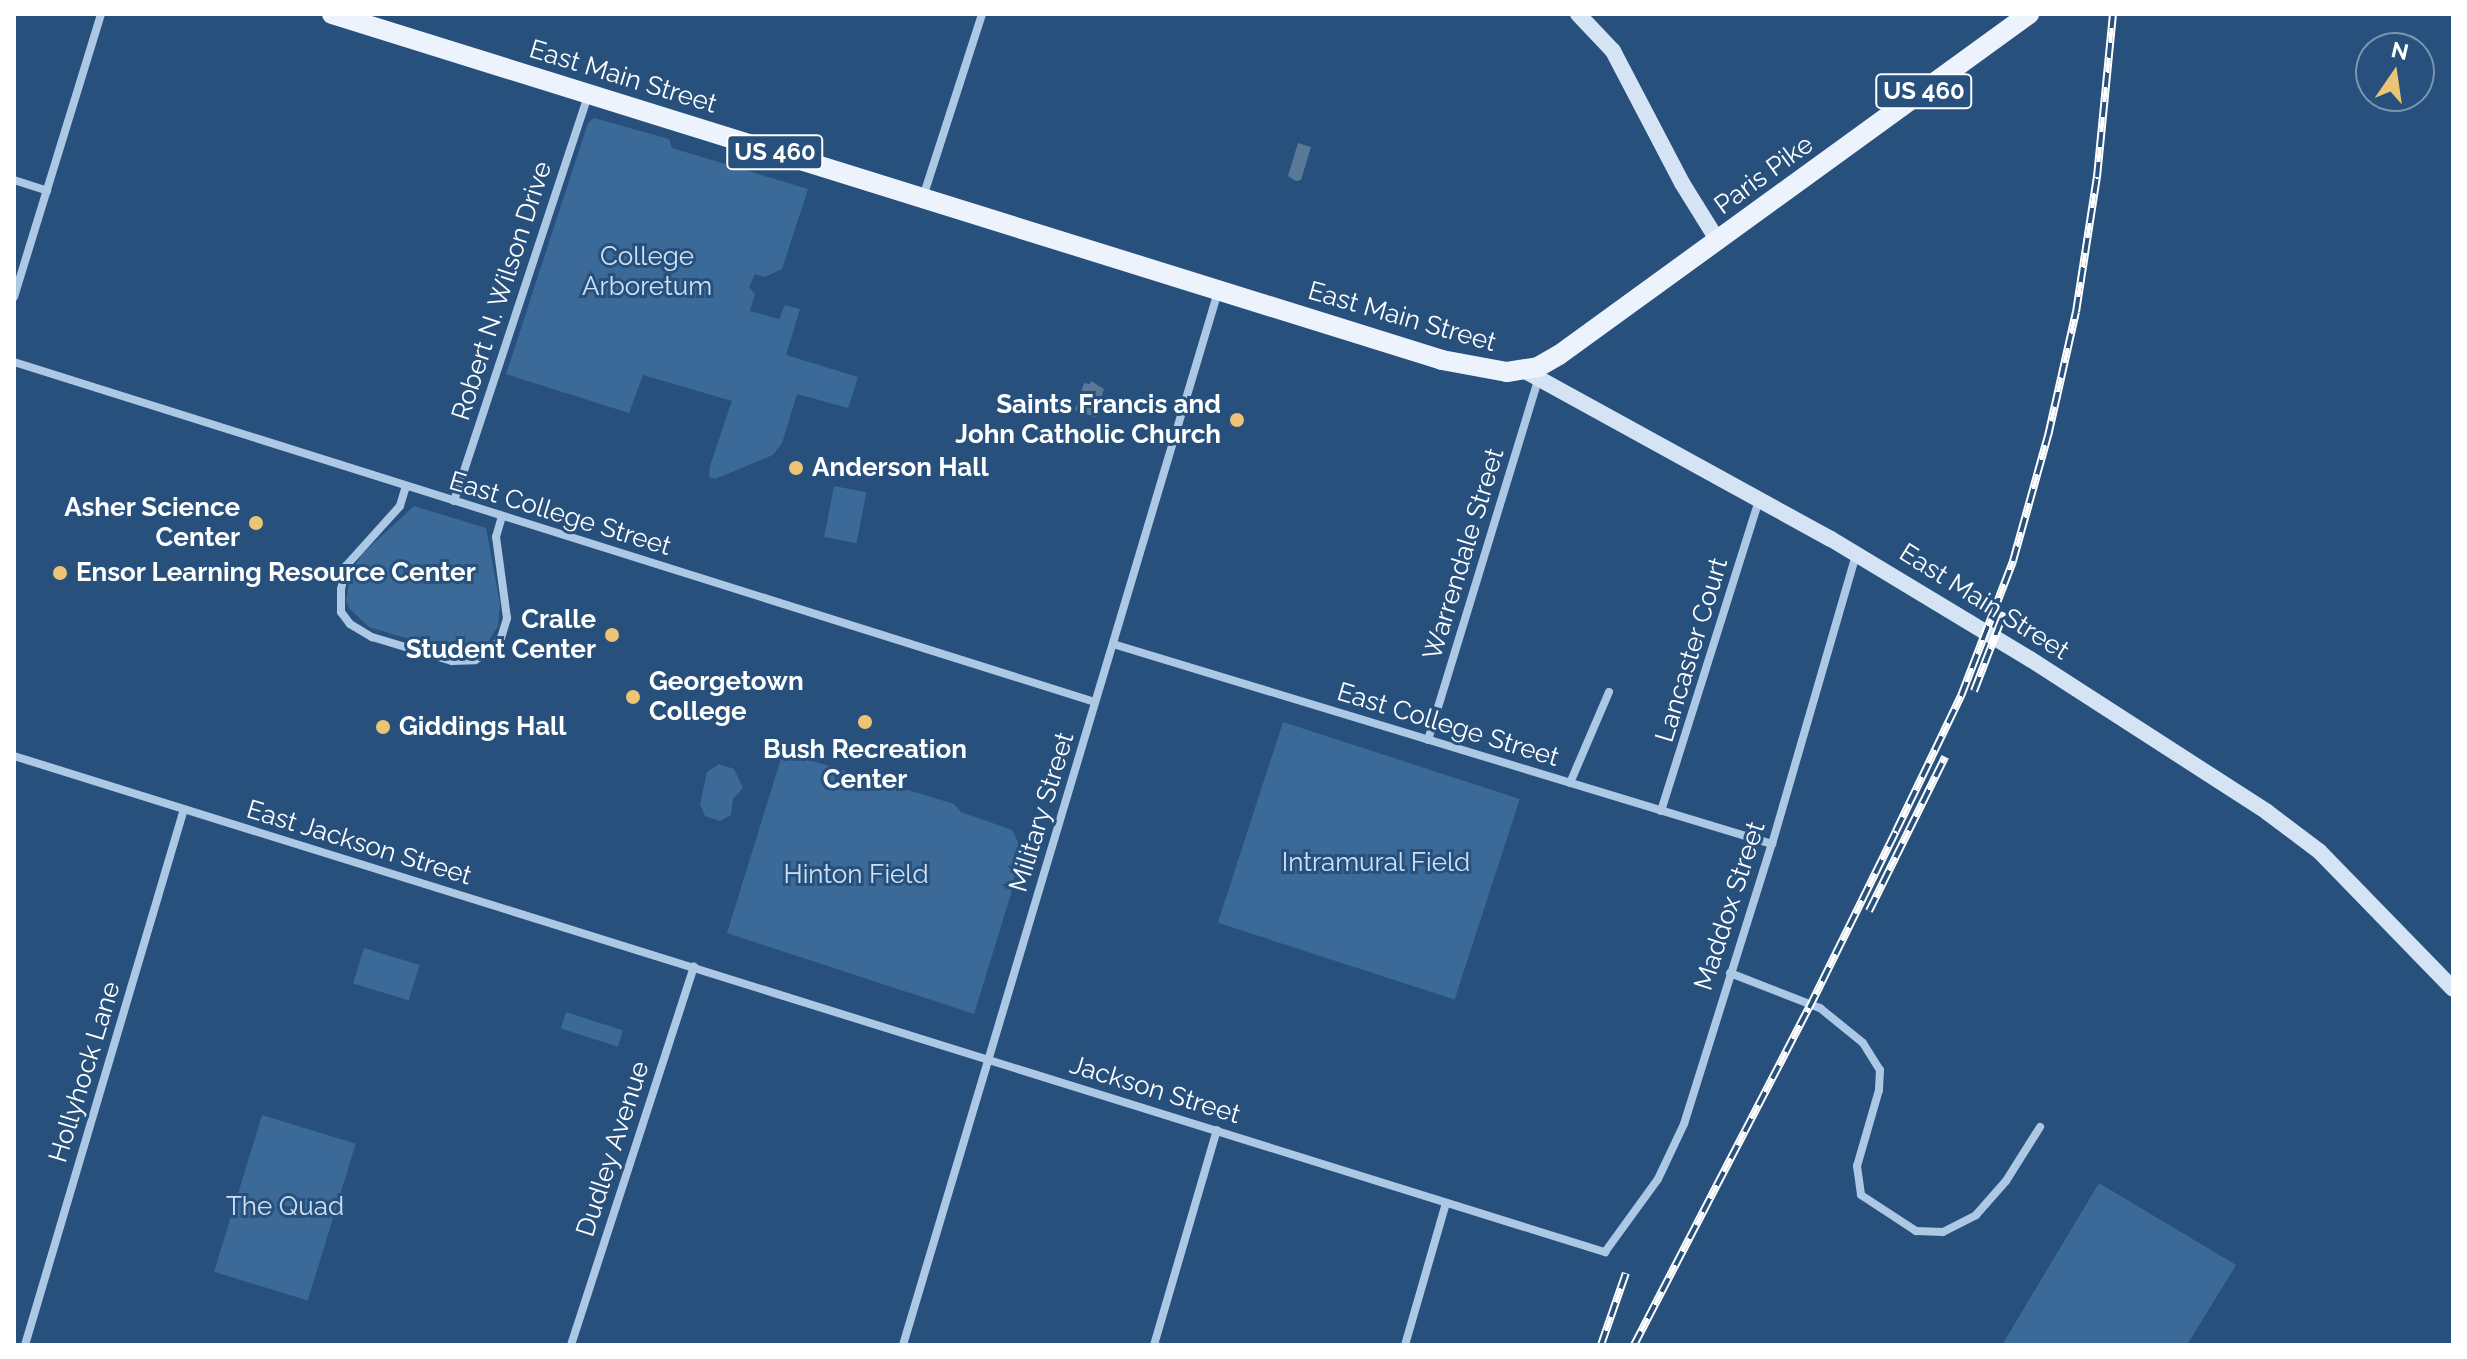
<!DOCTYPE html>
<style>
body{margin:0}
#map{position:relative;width:2467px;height:1359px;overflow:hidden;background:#27507c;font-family:Raleway,sans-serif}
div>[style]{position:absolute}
.green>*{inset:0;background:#3b6a99;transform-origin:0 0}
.water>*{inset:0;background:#5a7897}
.street>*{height:8px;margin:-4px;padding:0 4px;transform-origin:4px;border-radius:4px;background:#acc8e4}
.secondary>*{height:16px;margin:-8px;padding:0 8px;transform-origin:8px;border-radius:8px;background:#d5e4f4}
.primary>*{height:20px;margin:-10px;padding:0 10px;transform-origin:10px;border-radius:10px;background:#ecf3fc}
.rail>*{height:8px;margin-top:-4px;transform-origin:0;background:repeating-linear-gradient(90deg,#27507c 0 15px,#fff 0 30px);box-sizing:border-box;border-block:2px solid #fff}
.dots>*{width:22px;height:22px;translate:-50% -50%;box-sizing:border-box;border:4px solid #27507c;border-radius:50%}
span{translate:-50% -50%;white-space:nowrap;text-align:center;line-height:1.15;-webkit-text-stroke:6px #27507c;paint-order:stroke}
.shield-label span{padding:2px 6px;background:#27507c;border:2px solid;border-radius:6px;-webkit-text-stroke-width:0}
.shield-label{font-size:24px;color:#fff;font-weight:700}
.street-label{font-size:26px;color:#fff}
.park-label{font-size:26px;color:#cfe1f4}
.poi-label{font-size:26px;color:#fff;font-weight:700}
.right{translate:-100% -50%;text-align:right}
.left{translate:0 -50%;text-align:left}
.frame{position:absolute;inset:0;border:16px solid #fff;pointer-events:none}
.north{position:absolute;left:2355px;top:32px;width:80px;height:80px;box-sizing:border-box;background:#27507c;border:2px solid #7d96b0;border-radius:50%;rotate:13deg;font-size:22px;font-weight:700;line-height:32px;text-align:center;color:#fff}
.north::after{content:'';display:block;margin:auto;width:28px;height:36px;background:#ecc473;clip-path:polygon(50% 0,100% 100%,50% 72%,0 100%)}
</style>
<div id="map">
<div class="green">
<i style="clip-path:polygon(594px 118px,669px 139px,672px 148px,808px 189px,782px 269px,765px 277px,755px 274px,749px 287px,755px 294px,750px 311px,779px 319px,785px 305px,800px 309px,786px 355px,858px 377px,848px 408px,797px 394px,782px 443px,773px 455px,715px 479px,709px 477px,710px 466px,732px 401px,643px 375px,629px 413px,506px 374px,588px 123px)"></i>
<i style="left:834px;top:486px;width:33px;height:52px;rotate:11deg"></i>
<i style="clip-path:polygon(414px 506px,486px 528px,500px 604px,498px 626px,486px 645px,476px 652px,462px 655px,369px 627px,349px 608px,346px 600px,351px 572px,363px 553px)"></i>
<i style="left:1283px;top:722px;width:249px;height:211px;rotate:18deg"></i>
<i style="clip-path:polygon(783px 752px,954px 804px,961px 812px,1012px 830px,1018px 842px,1019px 857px,1011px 894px,974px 1014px,727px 933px)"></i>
<i style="clip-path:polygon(719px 764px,734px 769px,743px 788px,733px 799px,731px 815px,720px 821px,705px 816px,700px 804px,707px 772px)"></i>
<i style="left:364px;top:948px;width:58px;height:37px;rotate:17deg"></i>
<i style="left:566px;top:1012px;width:60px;height:17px;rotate:18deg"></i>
<i style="left:262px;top:1115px;width:98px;height:164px;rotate:17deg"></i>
<i style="clip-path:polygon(2099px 1183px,2236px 1265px,2187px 1345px,2002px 1345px)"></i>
</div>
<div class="water">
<i style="clip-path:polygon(1298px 143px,1311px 147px,1301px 180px,1296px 181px,1288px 176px)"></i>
<i style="clip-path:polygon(1091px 381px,1104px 389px,1095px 417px,1075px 410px,1084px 383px,1090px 384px)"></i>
</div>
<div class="street">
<i style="left:14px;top:180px;width:35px;rotate:18deg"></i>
<i style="left:923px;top:197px;width:192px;rotate:-72.1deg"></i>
<i style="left:14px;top:297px;width:296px;rotate:-72.9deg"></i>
<i style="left:14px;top:362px;width:1133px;rotate:17.46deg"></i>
<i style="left:406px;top:486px;width:21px;rotate:107deg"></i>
<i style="left:400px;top:506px;width:81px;rotate:132deg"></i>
<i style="left:346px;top:566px;width:24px;rotate:102deg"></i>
<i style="left:341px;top:589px;width:23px;rotate:90deg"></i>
<i style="left:341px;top:612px;width:15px;rotate:53deg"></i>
<i style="left:350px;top:624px;width:26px;rotate:31deg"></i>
<i style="left:372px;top:637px;width:84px;rotate:16.7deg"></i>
<i style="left:452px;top:661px;width:23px;rotate:-2deg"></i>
<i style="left:475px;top:660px;width:17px;rotate:-31deg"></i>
<i style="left:490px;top:651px;width:17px;rotate:-50deg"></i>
<i style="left:501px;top:638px;width:21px;rotate:-73deg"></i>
<i style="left:507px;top:618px;width:82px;rotate:-97.7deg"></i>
<i style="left:496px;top:537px;width:22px;rotate:-74deg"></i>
<i style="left:454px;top:501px;width:427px;rotate:-71.7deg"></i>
<i style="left:1113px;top:644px;width:689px;rotate:16.88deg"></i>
<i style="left:1428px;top:740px;width:376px;rotate:-73deg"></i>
<i style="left:14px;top:756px;width:1667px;rotate:17.32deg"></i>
<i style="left:1605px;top:1252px;width:90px;rotate:-54deg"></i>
<i style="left:1658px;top:1179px;width:61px;rotate:-64.7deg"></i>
<i style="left:1684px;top:1124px;width:294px;rotate:-72.6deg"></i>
<i style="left:1772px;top:844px;width:301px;rotate:-73.8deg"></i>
<i style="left:1570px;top:783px;width:99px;rotate:-66.8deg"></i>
<i style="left:1661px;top:811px;width:326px;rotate:-72.5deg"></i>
<i style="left:1730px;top:973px;width:97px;rotate:21.3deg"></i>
<i style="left:1820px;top:1008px;width:55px;rotate:39.1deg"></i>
<i style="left:1863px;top:1043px;width:32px;rotate:58deg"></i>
<i style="left:1880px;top:1070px;width:20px;rotate:93deg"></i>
<i style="left:1879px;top:1090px;width:79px;rotate:106.1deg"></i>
<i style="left:1857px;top:1166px;width:29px;rotate:82deg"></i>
<i style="left:1861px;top:1195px;width:66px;rotate:33.2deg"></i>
<i style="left:1916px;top:1231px;width:27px;rotate:2deg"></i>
<i style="left:1943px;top:1232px;width:37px;rotate:-27deg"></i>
<i style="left:1976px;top:1215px;width:45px;rotate:-48.6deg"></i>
<i style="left:2006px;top:1181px;width:64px;rotate:-57.8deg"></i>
<i style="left:25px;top:1345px;width:559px;rotate:-73.48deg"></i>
<i style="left:571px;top:1345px;width:398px;rotate:-72deg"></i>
<i style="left:903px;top:1345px;width:1099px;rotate:-73.35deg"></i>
<i style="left:1154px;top:1345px;width:224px;rotate:-73.7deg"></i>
<i style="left:1405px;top:1345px;width:148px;rotate:-73.9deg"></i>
</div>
<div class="secondary">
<i style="left:1578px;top:14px;width:51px;rotate:46.6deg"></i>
<i style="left:1613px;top:51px;width:149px;rotate:62.4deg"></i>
<i style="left:1682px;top:183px;width:68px;rotate:58.2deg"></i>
<i style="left:1525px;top:371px;width:349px;rotate:28.8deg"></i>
<i style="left:1831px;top:539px;width:232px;rotate:31.1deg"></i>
<i style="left:2030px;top:659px;width:282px;rotate:32.8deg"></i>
<i style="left:2267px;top:812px;width:65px;rotate:36.9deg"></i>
<i style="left:2319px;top:851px;width:192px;rotate:45.8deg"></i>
</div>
<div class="primary">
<i style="left:332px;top:14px;width:1163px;rotate:17.31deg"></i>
<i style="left:1442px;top:360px;width:66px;rotate:10.5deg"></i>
<i style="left:1507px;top:372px;width:31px;rotate:-9deg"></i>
<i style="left:1538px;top:367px;width:24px;rotate:-30deg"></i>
<i style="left:1559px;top:355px;width:581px;rotate:-35.96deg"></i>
</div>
<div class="rail">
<i style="left:1974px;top:691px;width:84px;rotate:-69deg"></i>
<i style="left:1869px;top:911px;width:172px;rotate:-63.7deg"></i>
<i style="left:1601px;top:1345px;width:76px;rotate:-70.9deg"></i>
<i style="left:1634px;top:1345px;width:380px;rotate:-62.6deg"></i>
<i style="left:1809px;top:1008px;width:197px;rotate:-63.8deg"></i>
<i style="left:1896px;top:831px;width:150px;rotate:-64.3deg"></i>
<i style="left:1961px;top:696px;width:145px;rotate:-68.9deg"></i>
<i style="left:2013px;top:561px;width:130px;rotate:-74.4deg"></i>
<i style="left:2048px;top:436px;width:127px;rotate:-77.3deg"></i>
<i style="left:2076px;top:312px;width:137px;rotate:-81.2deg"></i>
<i style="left:2097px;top:177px;width:164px;rotate:-84.4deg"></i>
</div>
<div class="dots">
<i style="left:1237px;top:420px;background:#ecc473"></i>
<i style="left:796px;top:468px;background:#ecc473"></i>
<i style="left:256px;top:523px;background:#ecc473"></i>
<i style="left:60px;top:573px;background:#ecc473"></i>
<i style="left:612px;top:635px;background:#ecc473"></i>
<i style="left:633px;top:697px;background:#ecc473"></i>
<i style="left:865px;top:722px;background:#ecc473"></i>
<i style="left:383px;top:727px;background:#ecc473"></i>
</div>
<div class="shield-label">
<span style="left:1924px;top:91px">US 460</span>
<span style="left:775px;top:152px">US 460</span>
</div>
<div class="street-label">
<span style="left:623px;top:77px;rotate:17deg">East Main Street</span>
<span style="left:1764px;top:175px;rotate:-36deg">Paris Pike</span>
<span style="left:502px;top:291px;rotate:-72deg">Robert N. Wilson Drive</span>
<span style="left:1402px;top:317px;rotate:16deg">East Main Street</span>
<span style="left:560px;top:514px;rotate:17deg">East College Street</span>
<span style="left:1464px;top:554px;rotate:-73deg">Warrendale Street</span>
<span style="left:1984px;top:602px;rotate:32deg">East Main Street</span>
<span style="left:1692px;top:650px;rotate:-73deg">Lancaster Court</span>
<span style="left:1448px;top:725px;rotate:17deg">East College Street</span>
<span style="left:1042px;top:812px;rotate:-73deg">Military Street</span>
<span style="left:359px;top:843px;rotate:17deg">East Jackson Street</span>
<span style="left:1730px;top:906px;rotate:-72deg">Maddox Street</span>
<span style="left:85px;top:1072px;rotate:-73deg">Hollyhock Lane</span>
<span style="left:1155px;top:1090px;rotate:17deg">Jackson Street</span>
<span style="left:613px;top:1149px;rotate:-72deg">Dudley Avenue</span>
</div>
<div class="park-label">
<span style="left:647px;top:272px">College<br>Arboretum</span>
<span style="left:1376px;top:863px">Intramural Field</span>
<span style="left:856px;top:875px">Hinton Field</span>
<span style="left:285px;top:1207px">The Quad</span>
</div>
<div class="poi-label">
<span class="right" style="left:1221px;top:420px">Saints Francis and<br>John Catholic Church</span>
<span class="left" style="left:812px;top:468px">Anderson Hall</span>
<span class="right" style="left:240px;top:523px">Asher Science<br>Center</span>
<span class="left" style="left:76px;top:573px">Ensor Learning Resource Center</span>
<span class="right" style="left:596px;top:635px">Cralle<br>Student Center</span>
<span class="left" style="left:649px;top:697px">Georgetown<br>College</span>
<span class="left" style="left:399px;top:727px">Giddings Hall</span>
<span style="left:865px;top:765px">Bush Recreation<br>Center</span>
</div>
<div class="frame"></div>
<div class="north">N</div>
</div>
